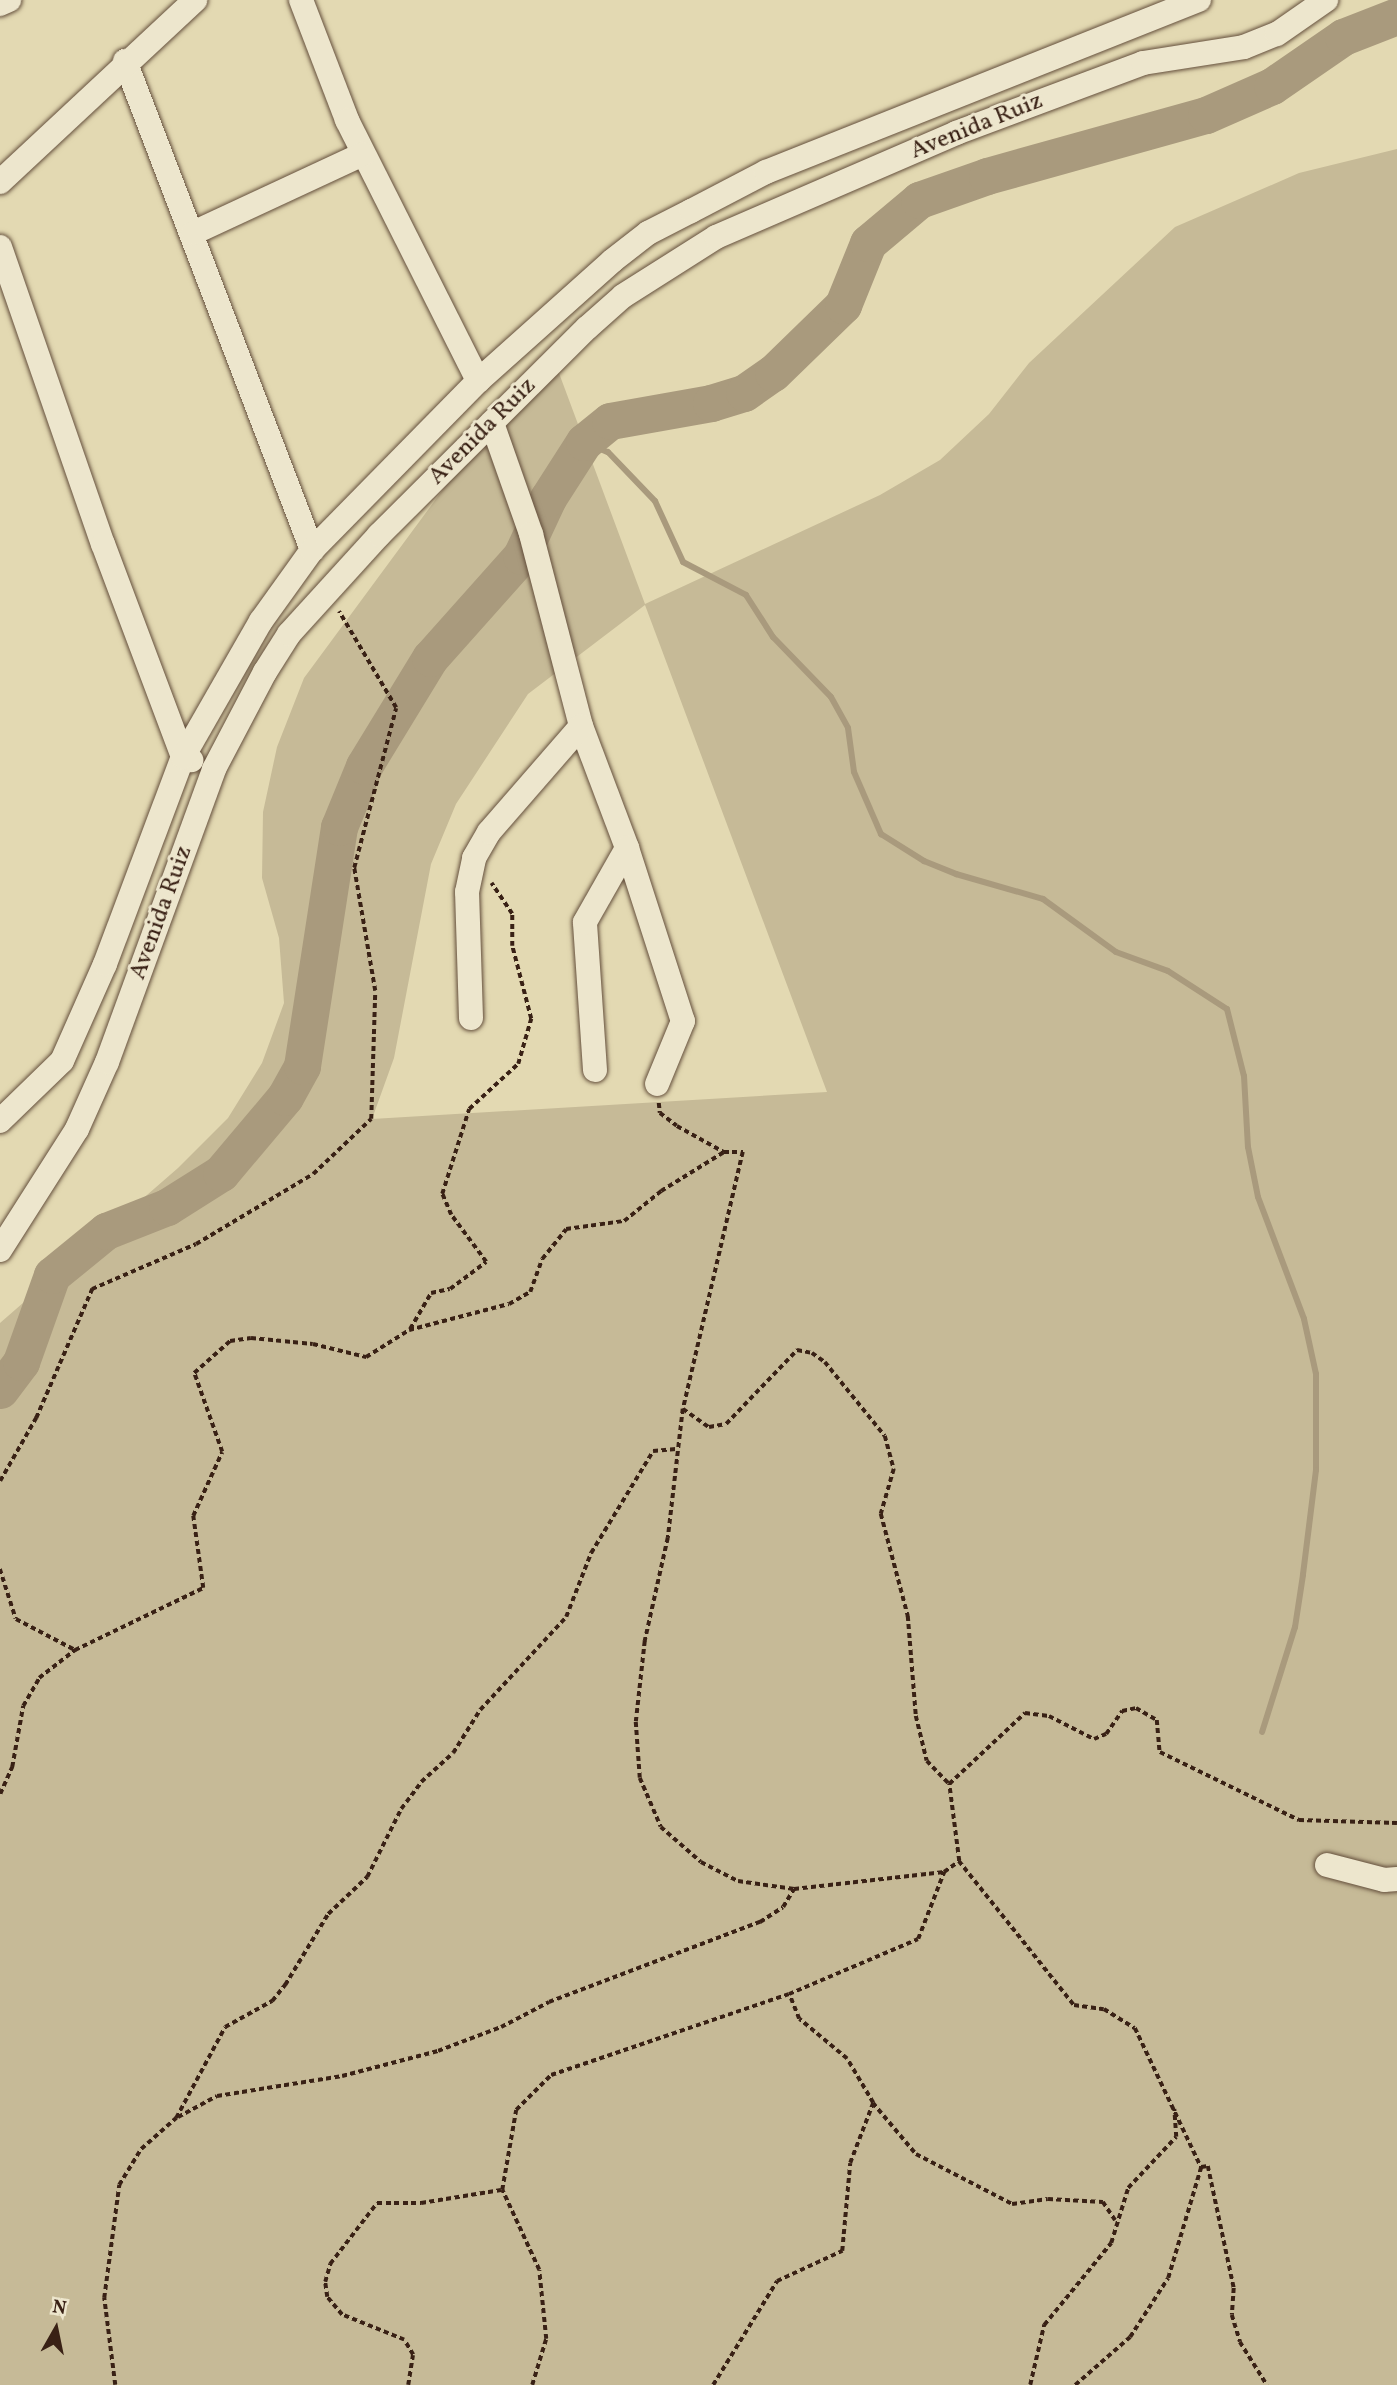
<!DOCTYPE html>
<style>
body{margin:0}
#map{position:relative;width:1397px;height:2385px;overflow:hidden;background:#e3d9b2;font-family:Vollkorn,serif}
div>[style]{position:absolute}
.green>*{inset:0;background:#c6ba97}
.stream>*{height:6px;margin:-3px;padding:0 3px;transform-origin:3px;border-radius:3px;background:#a99a7d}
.river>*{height:37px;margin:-18.5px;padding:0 18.5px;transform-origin:18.5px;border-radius:18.5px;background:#a99a7d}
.path>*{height:3.5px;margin-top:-1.75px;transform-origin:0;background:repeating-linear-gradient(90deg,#392115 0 5px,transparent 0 8.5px)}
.roads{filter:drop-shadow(0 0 2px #644f3c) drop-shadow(0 0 2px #644f3c)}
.minor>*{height:24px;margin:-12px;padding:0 12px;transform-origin:12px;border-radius:12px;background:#ede6cd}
span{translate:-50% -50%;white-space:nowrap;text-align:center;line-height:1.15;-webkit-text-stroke:6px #ede6cd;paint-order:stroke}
.street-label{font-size:24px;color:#392115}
.north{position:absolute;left:21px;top:2294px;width:70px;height:70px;-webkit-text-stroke:5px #ede6cd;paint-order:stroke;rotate:9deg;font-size:19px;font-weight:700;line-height:28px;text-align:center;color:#392115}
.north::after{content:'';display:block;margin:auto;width:24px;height:32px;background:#392115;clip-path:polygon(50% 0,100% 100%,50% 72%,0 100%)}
</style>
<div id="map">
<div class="green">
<i style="clip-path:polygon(evenodd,1397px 149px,1397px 2385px,0 2385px,0 1323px,178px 1168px,228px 1118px,262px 1063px,284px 1003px,279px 938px,262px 878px,263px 812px,277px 747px,304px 678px,492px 423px,553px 357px,645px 604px,880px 495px,940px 460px,989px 414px,1029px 363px,1175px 227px,1299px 173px,1397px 149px,645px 605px,827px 1092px,372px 1119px,394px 1058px,431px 864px,456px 804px,528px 694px,645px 605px)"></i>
</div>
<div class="stream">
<i style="left:584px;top:442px;width:26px;rotate:23deg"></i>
<i style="left:608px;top:452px;width:68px;rotate:46.2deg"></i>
<i style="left:655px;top:501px;width:67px;rotate:65.3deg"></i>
<i style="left:683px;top:562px;width:71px;rotate:27.6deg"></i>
<i style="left:746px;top:595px;width:50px;rotate:57.3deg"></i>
<i style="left:773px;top:637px;width:83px;rotate:46deg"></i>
<i style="left:831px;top:697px;width:35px;rotate:61deg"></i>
<i style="left:848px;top:728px;width:44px;rotate:82.2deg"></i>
<i style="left:854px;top:772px;width:68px;rotate:66.5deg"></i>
<i style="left:881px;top:834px;width:51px;rotate:32.1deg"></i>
<i style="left:924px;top:861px;width:35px;rotate:22deg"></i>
<i style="left:956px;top:874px;width:91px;rotate:16deg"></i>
<i style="left:1043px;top:899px;width:90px;rotate:36deg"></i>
<i style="left:1116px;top:952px;width:55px;rotate:20.1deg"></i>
<i style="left:1168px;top:971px;width:70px;rotate:32.8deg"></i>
<i style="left:1227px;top:1009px;width:69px;rotate:75.8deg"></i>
<i style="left:1244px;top:1076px;width:71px;rotate:86.8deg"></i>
<i style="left:1248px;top:1147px;width:51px;rotate:78.7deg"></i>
<i style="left:1258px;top:1197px;width:130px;rotate:69.3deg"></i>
<i style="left:1304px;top:1319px;width:56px;rotate:77.7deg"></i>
<i style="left:1316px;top:1374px;width:96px;rotate:90deg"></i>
<i style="left:1316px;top:1470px;width:106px;rotate:97.1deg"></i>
<i style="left:1303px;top:1575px;width:53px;rotate:98.7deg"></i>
<i style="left:1295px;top:1627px;width:110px;rotate:107.4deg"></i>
</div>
<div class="river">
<i style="left:0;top:1390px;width:35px;rotate:-53deg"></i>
<i style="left:21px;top:1362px;width:92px;rotate:-70.4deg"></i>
<i style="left:52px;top:1275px;width:70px;rotate:-39.2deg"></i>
<i style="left:106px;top:1231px;width:66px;rotate:-21.5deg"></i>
<i style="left:167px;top:1207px;width:64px;rotate:-32.2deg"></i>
<i style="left:221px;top:1173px;width:99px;rotate:-49.9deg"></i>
<i style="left:285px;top:1097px;width:35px;rotate:-61deg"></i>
<i style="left:302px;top:1066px;width:242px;rotate:-81.2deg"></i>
<i style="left:339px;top:827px;width:66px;rotate:-67.7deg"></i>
<i style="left:364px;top:766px;width:127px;rotate:-58.6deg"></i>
<i style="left:430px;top:658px;width:137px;rotate:-48.3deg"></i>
<i style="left:521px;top:556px;width:64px;rotate:-65deg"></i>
<i style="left:548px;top:498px;width:67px;rotate:-57.3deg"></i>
<i style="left:584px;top:442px;width:33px;rotate:-39deg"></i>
<i style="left:610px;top:421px;width:103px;rotate:-10.1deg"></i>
<i style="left:711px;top:403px;width:34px;rotate:-17deg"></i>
<i style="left:744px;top:393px;width:35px;rotate:-35deg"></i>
<i style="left:773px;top:373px;width:98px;rotate:-44.2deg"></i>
<i style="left:843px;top:305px;width:67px;rotate:-68deg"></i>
<i style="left:868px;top:243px;width:67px;rotate:-40.1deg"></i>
<i style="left:919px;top:200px;width:72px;rotate:-19.4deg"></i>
<i style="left:987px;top:176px;width:227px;rotate:-15.6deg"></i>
<i style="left:1206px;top:115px;width:72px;rotate:-23.7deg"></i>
<i style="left:1272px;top:86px;width:86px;rotate:-34.6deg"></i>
<i style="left:1343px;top:37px;width:58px;rotate:-21.3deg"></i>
</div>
<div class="path">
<i style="left:659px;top:1103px;width:10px;rotate:84deg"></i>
<i style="left:660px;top:1113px;width:21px;rotate:37deg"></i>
<i style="left:677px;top:1126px;width:54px;rotate:29deg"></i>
<i style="left:410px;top:1329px;width:42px;rotate:-59.7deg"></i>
<i style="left:431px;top:1293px;width:19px;rotate:-12deg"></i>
<i style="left:450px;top:1289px;width:45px;rotate:-36.9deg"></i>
<i style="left:486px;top:1262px;width:59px;rotate:-126.7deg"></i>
<i style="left:451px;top:1215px;width:23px;rotate:-113deg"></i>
<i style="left:442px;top:1194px;width:89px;rotate:-72.4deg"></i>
<i style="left:469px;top:1109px;width:67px;rotate:-42.6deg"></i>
<i style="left:518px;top:1064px;width:47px;rotate:-73.9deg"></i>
<i style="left:531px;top:1019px;width:75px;rotate:-104.6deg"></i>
<i style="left:512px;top:946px;width:32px;rotate:-90deg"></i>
<i style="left:512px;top:914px;width:37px;rotate:-124deg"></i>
<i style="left:683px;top:1409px;width:32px;rotate:35deg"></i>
<i style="left:709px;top:1427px;width:17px;rotate:-10deg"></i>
<i style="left:726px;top:1424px;width:103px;rotate:-46.2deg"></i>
<i style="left:797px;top:1350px;width:15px;rotate:11deg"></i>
<i style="left:812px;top:1353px;width:16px;rotate:35deg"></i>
<i style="left:825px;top:1362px;width:95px;rotate:51deg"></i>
<i style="left:885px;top:1436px;width:34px;rotate:75deg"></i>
<i style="left:894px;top:1469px;width:47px;rotate:106.1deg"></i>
<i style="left:881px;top:1514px;width:106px;rotate:75.2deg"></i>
<i style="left:908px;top:1616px;width:100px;rotate:85.4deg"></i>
<i style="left:916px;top:1716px;width:46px;rotate:76.3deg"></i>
<i style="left:927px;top:1761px;width:32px;rotate:46deg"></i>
<i style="left:0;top:1481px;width:73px;rotate:-60.3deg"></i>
<i style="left:36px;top:1418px;width:141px;rotate:-66.5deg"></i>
<i style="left:92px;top:1289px;width:113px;rotate:-23.4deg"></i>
<i style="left:196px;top:1244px;width:136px;rotate:-30.9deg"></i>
<i style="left:313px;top:1174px;width:80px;rotate:-43.5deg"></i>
<i style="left:371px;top:1119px;width:128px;rotate:-88.2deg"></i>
<i style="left:375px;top:991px;width:125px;rotate:-99.7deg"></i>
<i style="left:354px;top:868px;width:165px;rotate:-75.3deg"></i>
<i style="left:396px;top:708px;width:112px;rotate:-120.7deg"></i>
<i style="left:0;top:1569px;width:52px;rotate:72.3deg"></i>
<i style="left:16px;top:1619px;width:67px;rotate:27.7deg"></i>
<i style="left:75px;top:1650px;width:142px;rotate:-25.8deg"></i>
<i style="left:203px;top:1588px;width:73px;rotate:-97.9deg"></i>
<i style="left:193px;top:1516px;width:70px;rotate:-65.6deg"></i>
<i style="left:222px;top:1452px;width:84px;rotate:-109.5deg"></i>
<i style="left:194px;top:1373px;width:48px;rotate:-41.6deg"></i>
<i style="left:230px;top:1341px;width:21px;rotate:-8deg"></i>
<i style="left:251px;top:1338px;width:62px;rotate:5.5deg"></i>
<i style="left:313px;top:1344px;width:55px;rotate:13.8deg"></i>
<i style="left:366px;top:1357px;width:51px;rotate:-32.1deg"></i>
<i style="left:409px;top:1330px;width:103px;rotate:-14.6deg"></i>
<i style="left:509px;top:1304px;width:24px;rotate:-30deg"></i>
<i style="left:530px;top:1292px;width:35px;rotate:-70deg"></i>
<i style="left:542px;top:1259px;width:38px;rotate:-51deg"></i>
<i style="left:566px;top:1229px;width:59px;rotate:-7.9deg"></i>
<i style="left:624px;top:1221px;width:48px;rotate:-39deg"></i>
<i style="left:661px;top:1191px;width:74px;rotate:-31.8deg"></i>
<i style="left:724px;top:1152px;width:19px"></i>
<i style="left:743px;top:1152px;width:264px;rotate:103.1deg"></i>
<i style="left:683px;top:1409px;width:130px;rotate:96.6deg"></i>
<i style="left:668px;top:1538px;width:106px;rotate:102.6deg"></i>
<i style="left:645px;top:1641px;width:81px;rotate:96.3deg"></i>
<i style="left:636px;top:1722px;width:56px;rotate:85.9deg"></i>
<i style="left:640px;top:1778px;width:53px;rotate:66.8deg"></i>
<i style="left:661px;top:1827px;width:53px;rotate:41.2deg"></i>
<i style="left:701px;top:1862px;width:42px;rotate:27.2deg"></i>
<i style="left:738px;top:1881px;width:57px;rotate:8.1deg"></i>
<i style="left:794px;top:1889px;width:151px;rotate:-6.5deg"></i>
<i style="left:944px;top:1872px;width:19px;rotate:-36deg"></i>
<i style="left:959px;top:1861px;width:78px;rotate:-97.4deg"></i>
<i style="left:949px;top:1784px;width:104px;rotate:-43.1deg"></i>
<i style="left:1025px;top:1713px;width:24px;rotate:7deg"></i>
<i style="left:1049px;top:1716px;width:51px;rotate:27.1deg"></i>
<i style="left:1094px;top:1739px;width:13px;rotate:-23deg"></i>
<i style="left:1106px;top:1734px;width:28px;rotate:-55deg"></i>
<i style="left:1122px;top:1711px;width:14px;rotate:-12deg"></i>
<i style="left:1136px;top:1708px;width:24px;rotate:30deg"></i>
<i style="left:1157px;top:1720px;width:32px;rotate:85deg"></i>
<i style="left:1160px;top:1752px;width:155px;rotate:26.1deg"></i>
<i style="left:1299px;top:1820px;width:98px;rotate:1.8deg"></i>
<i style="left:0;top:1794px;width:30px;rotate:-66deg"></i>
<i style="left:12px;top:1767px;width:62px;rotate:-79.8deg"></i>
<i style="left:23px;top:1706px;width:32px;rotate:-60deg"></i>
<i style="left:39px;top:1678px;width:46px;rotate:-37.9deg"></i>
<i style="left:959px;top:1861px;width:184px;rotate:51.4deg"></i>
<i style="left:1074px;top:2005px;width:30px;rotate:8deg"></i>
<i style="left:1104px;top:2009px;width:36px;rotate:32deg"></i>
<i style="left:1135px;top:2028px;width:154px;rotate:64.6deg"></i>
<i style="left:1201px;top:2167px;width:7px;rotate:-8deg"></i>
<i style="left:1208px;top:2166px;width:125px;rotate:78deg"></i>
<i style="left:1234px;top:2288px;width:27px;rotate:94deg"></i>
<i style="left:1232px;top:2315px;width:28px;rotate:73deg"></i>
<i style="left:1240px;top:2342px;width:51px;rotate:57.9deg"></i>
<i style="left:873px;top:2103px;width:67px;rotate:49.9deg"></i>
<i style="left:916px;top:2154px;width:108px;rotate:27.5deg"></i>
<i style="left:1012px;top:2204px;width:36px;rotate:-8deg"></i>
<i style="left:1048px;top:2199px;width:55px;rotate:3.1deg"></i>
<i style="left:1103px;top:2202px;width:22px;rotate:56deg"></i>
<i style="left:178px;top:2117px;width:44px;rotate:-28.3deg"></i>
<i style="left:217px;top:2096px;width:127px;rotate:-9.1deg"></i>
<i style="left:342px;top:2076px;width:99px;rotate:-14.6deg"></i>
<i style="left:438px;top:2051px;width:67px;rotate:-20.9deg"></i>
<i style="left:501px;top:2027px;width:54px;rotate:-27.5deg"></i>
<i style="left:549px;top:2002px;width:226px;rotate:-20.8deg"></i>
<i style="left:760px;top:1922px;width:27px;rotate:-33deg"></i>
<i style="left:783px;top:1907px;width:21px;rotate:-59deg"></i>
<i style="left:115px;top:2385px;width:88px;rotate:-97.2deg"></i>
<i style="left:104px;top:2298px;width:114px;rotate:-82.4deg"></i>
<i style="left:119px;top:2185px;width:42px;rotate:-58.6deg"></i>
<i style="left:141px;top:2149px;width:47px;rotate:-41.5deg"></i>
<i style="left:176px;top:2118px;width:103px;rotate:-61.7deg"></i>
<i style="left:225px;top:2027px;width:54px;rotate:-29deg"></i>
<i style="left:272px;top:2001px;width:21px;rotate:-51deg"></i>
<i style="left:285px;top:1985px;width:83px;rotate:-58.8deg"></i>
<i style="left:328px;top:1914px;width:54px;rotate:-43.5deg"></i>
<i style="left:367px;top:1877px;width:76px;rotate:-63.4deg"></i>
<i style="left:401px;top:1809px;width:34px;rotate:-53deg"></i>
<i style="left:421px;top:1782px;width:43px;rotate:-42.2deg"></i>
<i style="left:453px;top:1753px;width:51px;rotate:-57.9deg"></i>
<i style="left:480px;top:1710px;width:127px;rotate:-47.2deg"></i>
<i style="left:566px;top:1617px;width:69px;rotate:-68.7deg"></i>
<i style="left:591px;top:1553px;width:119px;rotate:-58.7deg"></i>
<i style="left:653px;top:1451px;width:23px;rotate:-5deg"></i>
<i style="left:408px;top:2385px;width:30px;rotate:-81deg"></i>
<i style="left:413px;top:2355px;width:17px;rotate:-121deg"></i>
<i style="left:404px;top:2340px;width:67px;rotate:-158deg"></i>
<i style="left:342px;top:2315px;width:23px;rotate:-130deg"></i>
<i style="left:327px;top:2297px;width:15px;rotate:-98deg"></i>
<i style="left:325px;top:2282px;width:19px;rotate:-74deg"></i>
<i style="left:330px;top:2264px;width:77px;rotate:-52.4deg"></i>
<i style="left:377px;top:2203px;width:44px"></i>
<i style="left:421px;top:2203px;width:81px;rotate:-9.2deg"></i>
<i style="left:532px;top:2385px;width:48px;rotate:-73.1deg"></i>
<i style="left:546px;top:2339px;width:69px;rotate:-95.8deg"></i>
<i style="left:539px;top:2270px;width:88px;rotate:-114.8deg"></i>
<i style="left:502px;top:2190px;width:81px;rotate:-80.1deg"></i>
<i style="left:516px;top:2110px;width:49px;rotate:-45deg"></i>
<i style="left:551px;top:2075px;width:251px;rotate:-18.8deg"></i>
<i style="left:713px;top:2385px;width:122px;rotate:-58.4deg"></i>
<i style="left:777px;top:2281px;width:72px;rotate:-24.8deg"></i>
<i style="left:842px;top:2251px;width:88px;rotate:-84.8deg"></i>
<i style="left:850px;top:2163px;width:64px;rotate:-69deg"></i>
<i style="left:873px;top:2103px;width:51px;rotate:-120.6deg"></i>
<i style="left:847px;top:2059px;width:62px;rotate:-140.2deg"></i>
<i style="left:799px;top:2019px;width:27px;rotate:-112deg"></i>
<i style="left:789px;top:1994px;width:140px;rotate:-23.1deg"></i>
<i style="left:918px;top:1939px;width:72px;rotate:-68.8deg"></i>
<i style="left:1030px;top:2385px;width:62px;rotate:-76.9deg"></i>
<i style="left:1044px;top:2325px;width:106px;rotate:-50.7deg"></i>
<i style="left:1111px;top:2243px;width:58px;rotate:-72.8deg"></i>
<i style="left:1128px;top:2188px;width:70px;rotate:-46.7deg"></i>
<i style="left:1176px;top:2137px;width:28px;rotate:-94deg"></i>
<i style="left:1075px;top:2385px;width:73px;rotate:-41.1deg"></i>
<i style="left:1130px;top:2337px;width:70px;rotate:-57.2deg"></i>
<i style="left:1168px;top:2278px;width:116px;rotate:-73.4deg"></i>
</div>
<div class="roads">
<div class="minor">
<i style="left:301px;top:0;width:129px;rotate:69deg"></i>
<i style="left:347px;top:120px;width:292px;rotate:63.3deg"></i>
<i style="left:0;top:4px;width:10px;rotate:-24deg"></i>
<i style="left:125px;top:61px;width:524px;rotate:69.07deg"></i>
<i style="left:0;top:182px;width:267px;rotate:-43deg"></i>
<i style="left:193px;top:233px;width:187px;rotate:-24.9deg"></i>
<i style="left:0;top:247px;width:314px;rotate:70.9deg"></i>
<i style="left:103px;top:544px;width:228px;rotate:69.4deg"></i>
<i style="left:183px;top:757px;width:9px;rotate:21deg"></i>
<i style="left:492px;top:423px;width:118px;rotate:70.6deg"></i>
<i style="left:531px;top:534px;width:198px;rotate:75.4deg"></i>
<i style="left:581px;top:726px;width:130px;rotate:69.3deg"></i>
<i style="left:627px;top:848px;width:182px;rotate:72.1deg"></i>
<i style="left:683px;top:1021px;width:68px;rotate:112.4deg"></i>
<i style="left:471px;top:1018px;width:126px;rotate:-91.8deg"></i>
<i style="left:467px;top:892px;width:35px;rotate:-78deg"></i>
<i style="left:474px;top:858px;width:30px;rotate:-60deg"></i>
<i style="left:489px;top:832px;width:140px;rotate:-49deg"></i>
<i style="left:595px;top:1070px;width:148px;rotate:-93.9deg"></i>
<i style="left:585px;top:922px;width:85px;rotate:-60.4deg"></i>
<i style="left:0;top:1121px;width:86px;rotate:-44.1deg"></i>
<i style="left:62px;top:1061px;width:106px;rotate:-66.1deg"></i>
<i style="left:105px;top:964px;width:221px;rotate:-69.4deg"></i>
<i style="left:183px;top:757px;width:157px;rotate:-60.2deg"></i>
<i style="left:261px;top:621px;width:87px;rotate:-54.3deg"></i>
<i style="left:312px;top:550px;width:237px;rotate:-45.5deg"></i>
<i style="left:478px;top:381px;width:180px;rotate:-41.8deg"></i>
<i style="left:612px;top:261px;width:46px;rotate:-37.9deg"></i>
<i style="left:648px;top:233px;width:48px;rotate:-27.1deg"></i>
<i style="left:691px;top:211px;width:85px;rotate:-27.5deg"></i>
<i style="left:766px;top:172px;width:466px;rotate:-21.7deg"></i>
<i style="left:0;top:1250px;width:143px;rotate:-57.5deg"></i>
<i style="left:77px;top:1129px;width:73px;rotate:-65.9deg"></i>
<i style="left:107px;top:1062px;width:312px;rotate:-69.9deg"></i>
<i style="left:214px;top:769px;width:110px;rotate:-62.3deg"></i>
<i style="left:265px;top:672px;width:45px;rotate:-57.7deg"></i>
<i style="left:289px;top:634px;width:134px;rotate:-47.7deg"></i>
<i style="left:379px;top:535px;width:293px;rotate:-44.9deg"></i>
<i style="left:587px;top:328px;width:48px;rotate:-41.6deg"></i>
<i style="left:623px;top:296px;width:110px;rotate:-32.4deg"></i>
<i style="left:716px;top:237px;width:262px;rotate:-23.4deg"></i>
<i style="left:956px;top:133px;width:200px;rotate:-20.5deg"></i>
<i style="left:1143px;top:63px;width:102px;rotate:-9deg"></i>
<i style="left:1244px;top:47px;width:35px;rotate:-22deg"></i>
<i style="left:1277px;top:34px;width:60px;rotate:-34.8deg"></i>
<i style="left:1327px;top:1865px;width:59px;rotate:14.7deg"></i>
<i style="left:1384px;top:1880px;width:13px;rotate:-4deg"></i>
</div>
</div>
<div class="street-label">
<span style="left:977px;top:127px;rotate:-22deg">Avenida Ruiz</span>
<span style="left:483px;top:432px;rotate:-45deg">Avenida Ruiz</span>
<span style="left:162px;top:913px;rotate:-70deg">Avenida Ruiz</span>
</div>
<div class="north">N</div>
</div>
